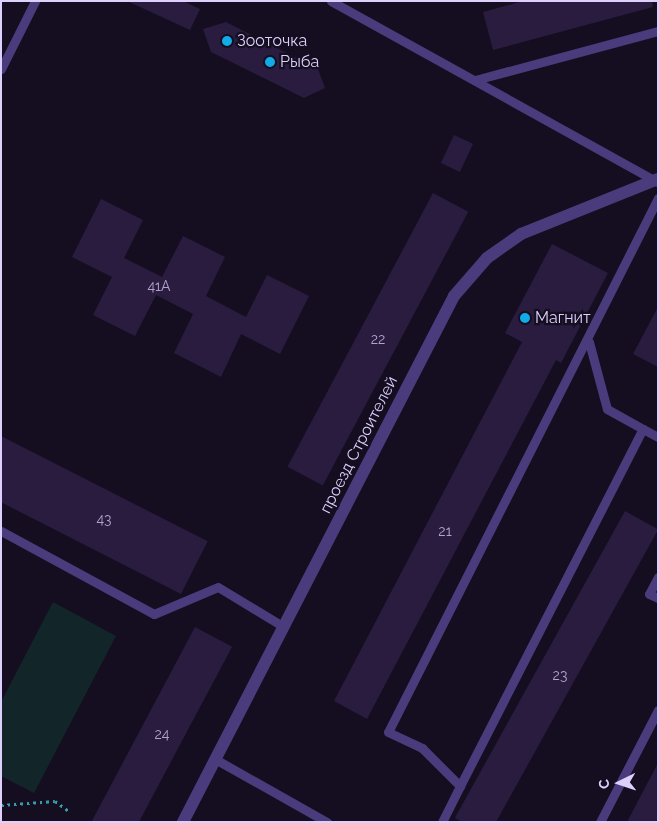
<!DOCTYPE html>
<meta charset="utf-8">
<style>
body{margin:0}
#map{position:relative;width:659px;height:823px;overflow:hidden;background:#140e20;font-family:Raleway,sans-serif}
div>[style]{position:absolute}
.green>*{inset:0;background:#122629}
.building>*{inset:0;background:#291c3f;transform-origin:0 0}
.path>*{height:3px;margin-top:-1.5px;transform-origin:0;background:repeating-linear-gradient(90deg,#369caa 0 2.5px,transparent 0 6.5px)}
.lane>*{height:9px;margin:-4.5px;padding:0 4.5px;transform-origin:4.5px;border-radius:4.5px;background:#4a3c7c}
.street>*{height:12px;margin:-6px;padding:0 6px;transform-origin:6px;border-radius:6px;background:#4a3c7c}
.dots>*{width:14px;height:14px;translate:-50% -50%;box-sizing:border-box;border:2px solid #140e20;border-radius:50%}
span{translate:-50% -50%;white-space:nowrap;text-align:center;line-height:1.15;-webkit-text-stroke:4.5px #140e20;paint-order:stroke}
.number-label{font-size:14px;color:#b0a3cd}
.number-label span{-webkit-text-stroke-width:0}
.poi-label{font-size:16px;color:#ddd0fc}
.left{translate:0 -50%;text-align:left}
.street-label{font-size:16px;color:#ddd0fc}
.frame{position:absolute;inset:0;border:2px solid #ddd0fc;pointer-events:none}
.north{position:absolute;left:594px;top:758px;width:50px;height:50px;-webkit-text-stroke:4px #140e20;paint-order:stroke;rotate:266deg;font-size:14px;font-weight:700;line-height:20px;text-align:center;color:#ddd0fc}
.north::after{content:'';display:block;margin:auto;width:18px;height:22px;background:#ddd0fc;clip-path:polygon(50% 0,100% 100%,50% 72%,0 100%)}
</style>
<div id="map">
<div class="green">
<i style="clip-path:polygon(53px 602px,116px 636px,34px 793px,1px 776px,1px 702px)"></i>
</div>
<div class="building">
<i style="clip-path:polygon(127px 1px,183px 1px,200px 9px,190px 30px)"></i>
<i style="clip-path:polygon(523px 1px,652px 1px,653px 7px,493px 50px,483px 12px)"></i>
<i style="clip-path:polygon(226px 22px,318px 69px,325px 88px,304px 98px,211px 52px,203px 29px)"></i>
<i style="left:454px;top:135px;width:21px;height:31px;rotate:25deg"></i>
<i style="left:433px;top:193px;width:40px;height:310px;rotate:28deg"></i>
<i style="clip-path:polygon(101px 199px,143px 220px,124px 258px,162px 277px,183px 236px,225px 257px,206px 296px,246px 317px,267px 275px,309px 296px,280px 354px,241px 334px,221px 377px,174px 353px,193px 314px,156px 295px,135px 336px,93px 315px,112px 277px,72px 257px)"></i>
<i style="clip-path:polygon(552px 244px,608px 273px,561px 363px,556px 360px,367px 719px,334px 701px,522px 342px,505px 333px)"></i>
<i style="clip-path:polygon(658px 307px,658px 367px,633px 354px)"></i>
<i style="left:1px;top:436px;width:232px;height:59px;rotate:27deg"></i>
<i style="left:625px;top:511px;width:38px;height:351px;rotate:29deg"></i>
<i style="left:195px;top:627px;width:42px;height:221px;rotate:28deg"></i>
<i style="clip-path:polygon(658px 763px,658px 822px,627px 822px)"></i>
</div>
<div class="path">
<i style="left:1px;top:805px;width:54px;rotate:-4.2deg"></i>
<i style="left:55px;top:801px;width:17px;rotate:36deg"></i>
</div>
<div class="lane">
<i style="left:331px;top:1px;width:374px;rotate:29deg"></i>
<i style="left:1px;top:69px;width:76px;rotate:-63.4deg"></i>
<i style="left:475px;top:80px;width:189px;rotate:-15deg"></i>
<i style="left:658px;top:198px;width:598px;rotate:116.82deg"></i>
<i style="left:388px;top:732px;width:38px;rotate:25deg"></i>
<i style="left:422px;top:748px;width:54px;rotate:45deg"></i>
<i style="left:460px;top:786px;width:401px;rotate:-62.9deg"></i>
<i style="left:643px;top:429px;width:17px;rotate:28deg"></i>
<i style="left:589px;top:342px;width:69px;rotate:75deg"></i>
<i style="left:607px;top:409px;width:41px;rotate:29.1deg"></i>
<i style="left:1px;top:531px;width:174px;rotate:28.5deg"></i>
<i style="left:154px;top:614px;width:69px;rotate:-22.9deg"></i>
<i style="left:218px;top:587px;width:77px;rotate:31.2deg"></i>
<i style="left:658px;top:577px;width:19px;rotate:118deg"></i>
<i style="left:649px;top:594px;width:10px;rotate:24deg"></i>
<i style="left:215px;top:759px;width:129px;rotate:29.4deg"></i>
<i style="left:442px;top:822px;width:40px;rotate:-63.4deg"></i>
<i style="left:600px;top:822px;width:126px;rotate:-62.6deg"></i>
</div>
<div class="street">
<i style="left:183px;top:822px;width:592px;rotate:-62.74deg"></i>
<i style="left:454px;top:296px;width:50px;rotate:-49deg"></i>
<i style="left:487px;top:258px;width:42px;rotate:-35.2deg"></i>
<i style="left:521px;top:234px;width:148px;rotate:-21.9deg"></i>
</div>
<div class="dots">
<i style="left:227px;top:41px;background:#10abe8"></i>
<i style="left:270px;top:62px;background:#10abe8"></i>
<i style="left:525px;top:318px;background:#10abe8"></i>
</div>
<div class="number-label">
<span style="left:159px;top:286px">41А</span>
<span style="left:378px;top:339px">22</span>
<span style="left:104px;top:519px">43</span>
<span style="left:445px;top:531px">21</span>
<span style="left:560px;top:675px">23</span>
<span style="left:162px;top:734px">24</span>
</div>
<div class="poi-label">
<span class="left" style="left:237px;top:41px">Зооточка</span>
<span class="left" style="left:280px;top:62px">Рыба</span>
<span class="left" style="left:535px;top:318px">Магнит</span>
</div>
<div class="street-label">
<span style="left:359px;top:445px;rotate:-63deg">проезд Строителей</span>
</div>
<div class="frame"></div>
<div class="north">С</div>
</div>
